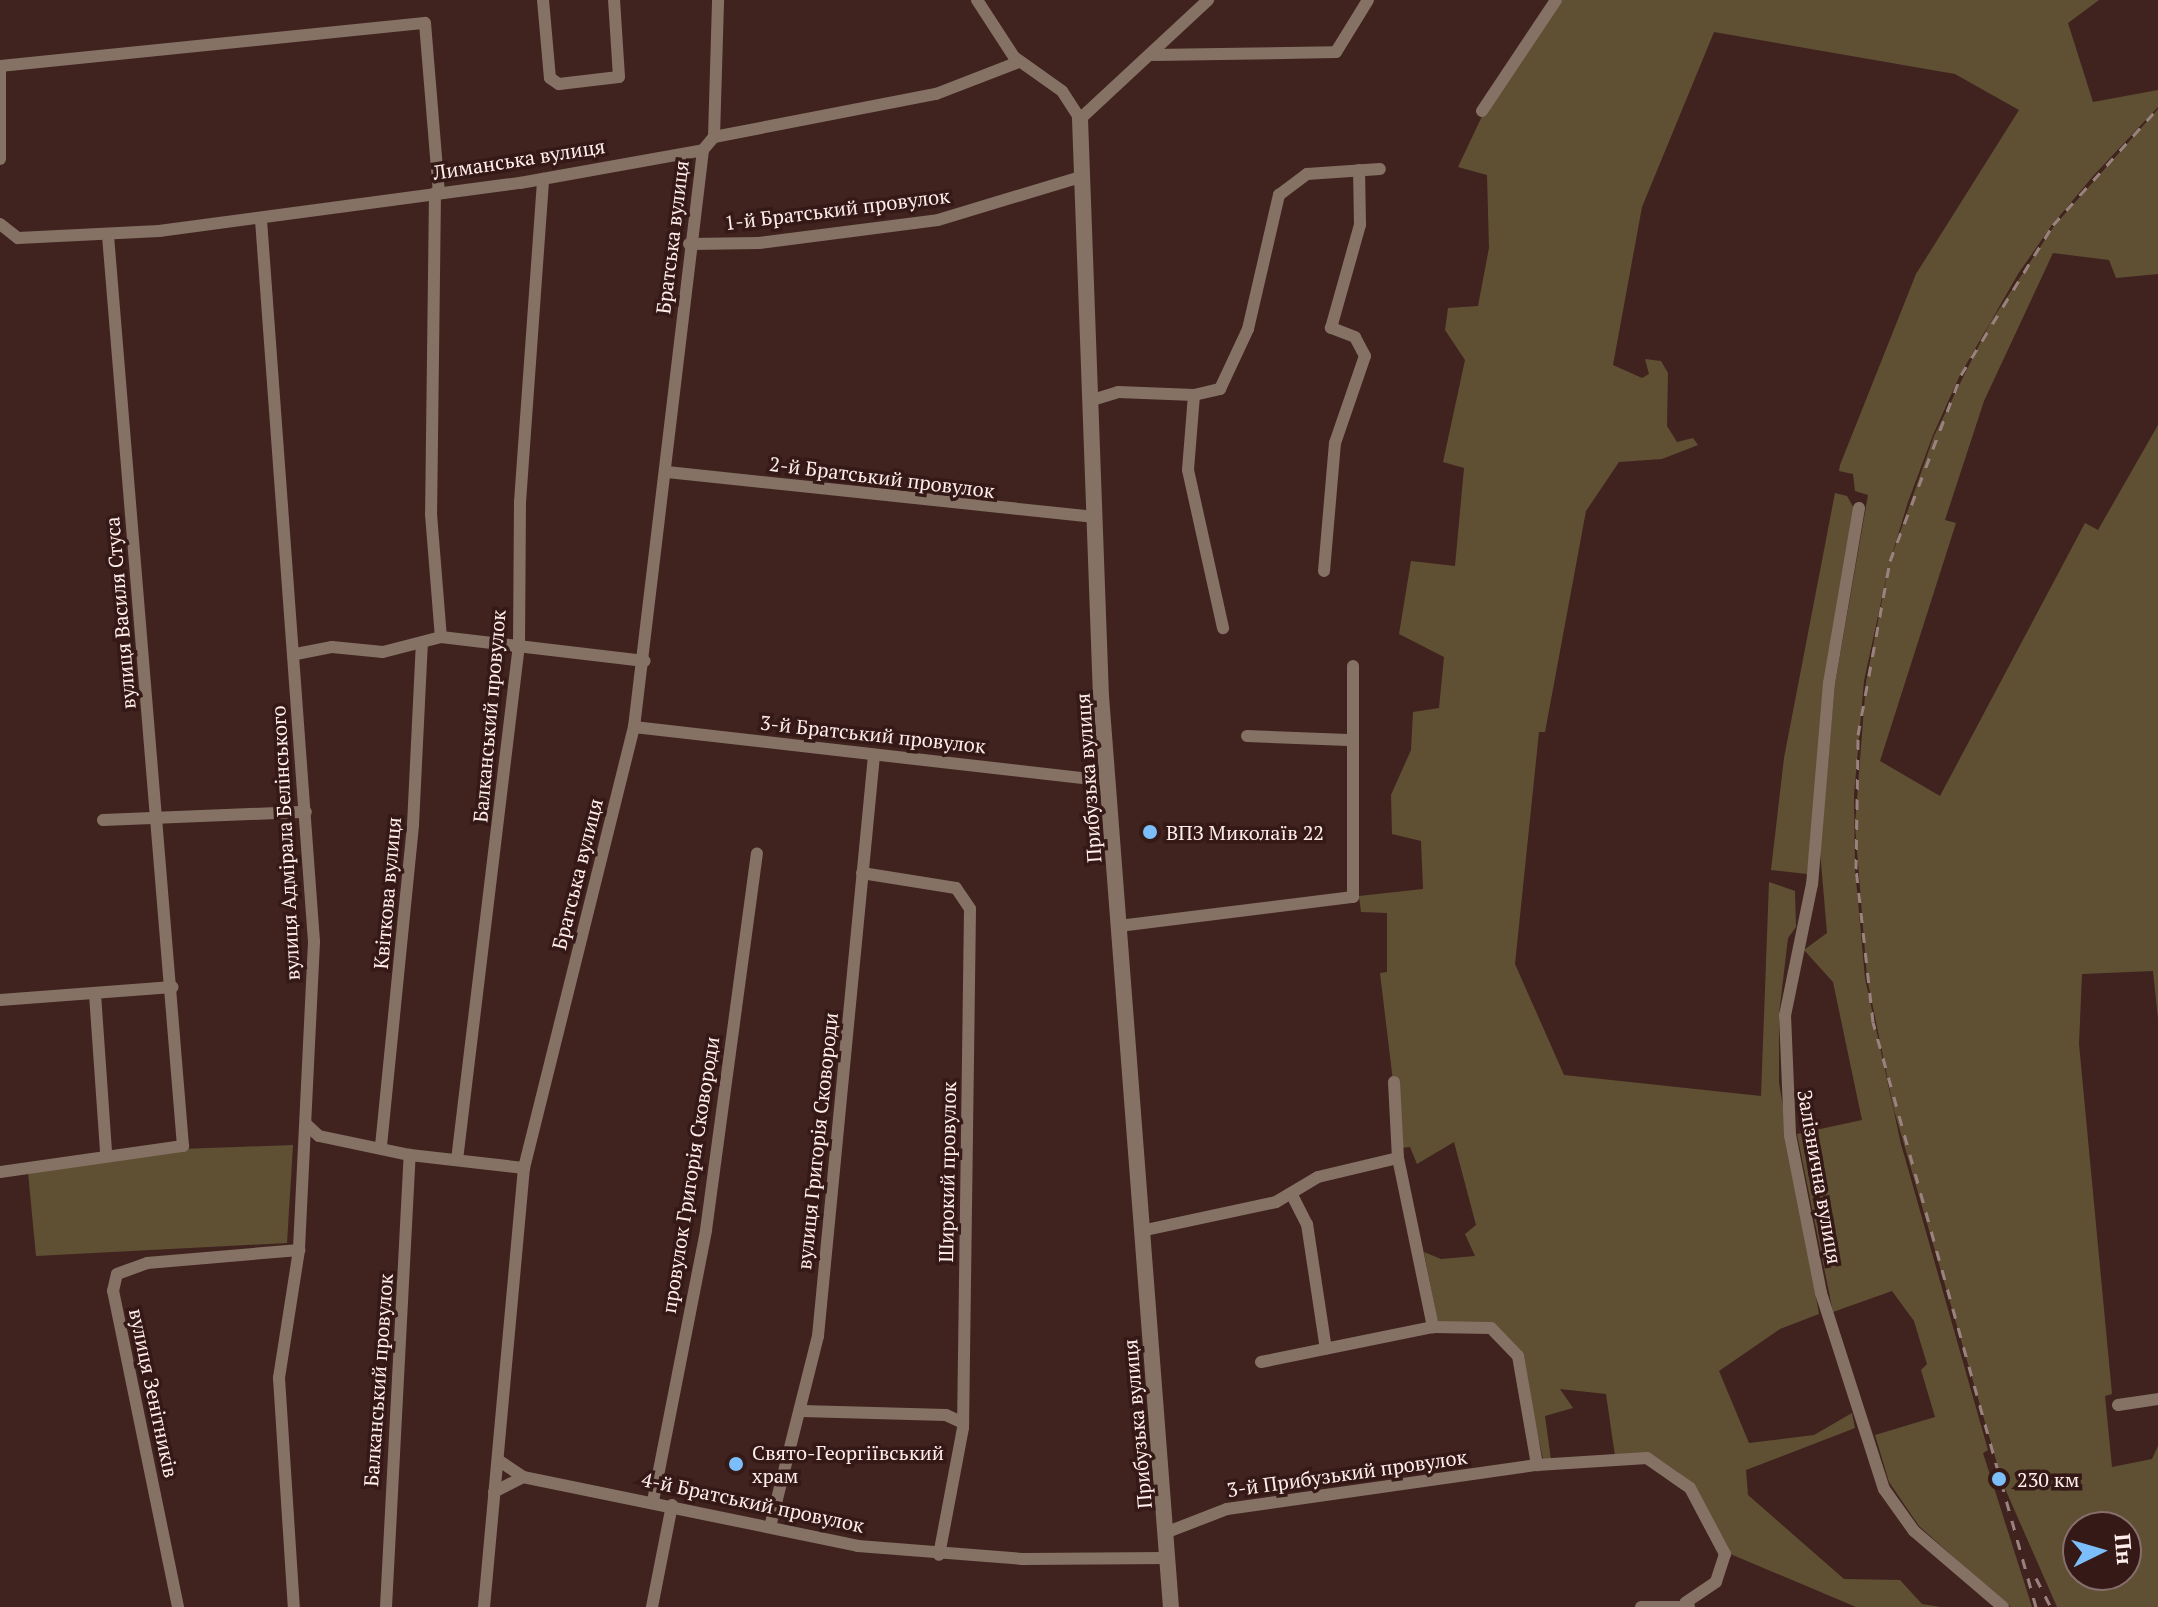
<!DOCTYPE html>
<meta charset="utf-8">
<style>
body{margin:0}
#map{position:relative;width:2158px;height:1607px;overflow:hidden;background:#40231f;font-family:"PT Serif",serif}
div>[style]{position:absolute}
.green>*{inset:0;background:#5f5034}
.minor>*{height:12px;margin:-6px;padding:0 6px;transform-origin:6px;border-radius:6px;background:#857265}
.tertiary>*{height:16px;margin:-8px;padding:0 8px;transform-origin:8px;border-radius:8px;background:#857265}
.rail>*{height:3px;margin-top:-1.5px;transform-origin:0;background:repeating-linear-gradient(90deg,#9a837f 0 10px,transparent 0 20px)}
.dots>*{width:22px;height:22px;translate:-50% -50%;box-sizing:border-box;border:4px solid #351916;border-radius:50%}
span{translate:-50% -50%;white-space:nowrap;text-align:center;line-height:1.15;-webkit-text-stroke:7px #351916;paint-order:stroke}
.street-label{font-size:20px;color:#ffeeec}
.poi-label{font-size:20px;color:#ffeeec}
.left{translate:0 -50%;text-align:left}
.north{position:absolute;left:2062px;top:1511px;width:80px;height:80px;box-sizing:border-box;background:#351916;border:2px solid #866e6c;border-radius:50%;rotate:85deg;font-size:22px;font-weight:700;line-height:32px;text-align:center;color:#ffeeec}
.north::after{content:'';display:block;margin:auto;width:28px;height:36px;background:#7cbef9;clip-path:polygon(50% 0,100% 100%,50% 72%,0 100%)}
</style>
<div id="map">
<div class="green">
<i style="clip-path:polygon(evenodd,1559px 0,2099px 0,2068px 23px,2093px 102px,2158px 90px,2158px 107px,2094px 175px,2052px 225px,2018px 274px,1960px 375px,1933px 435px,1908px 502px,1891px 558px,1934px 436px,1990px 323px,2054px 226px,2158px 109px,2158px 274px,2116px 278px,2109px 260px,2053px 253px,1984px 401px,1945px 520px,1956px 523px,1880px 761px,1940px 796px,2085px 523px,2098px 530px,2158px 425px,2158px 1019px,2153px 971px,2082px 974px,2079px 1044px,2112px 1394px,2105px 1396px,2112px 1467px,2152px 1459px,2158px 1446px,2158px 1607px,2057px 1607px,2003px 1484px,1894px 1110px,1867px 978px,1855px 825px,1866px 682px,1890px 560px,1864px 681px,1854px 795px,1855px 869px,1865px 978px,1901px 1144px,1988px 1450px,1983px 1453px,2032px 1607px,2011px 1607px,1975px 1576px,1919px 1526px,1889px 1482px,1875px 1435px,1935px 1417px,1921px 1370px,1927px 1364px,1914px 1321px,1892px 1291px,1833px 1312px,1797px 1134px,1862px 1120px,1833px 982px,1804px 950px,1827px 933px,1820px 851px,1835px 684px,1868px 495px,1855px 491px,1853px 474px,1839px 471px,1840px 465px,1916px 274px,2019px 110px,1955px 74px,1714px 32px,1642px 207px,1613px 365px,1642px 378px,1649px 374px,1645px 359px,1661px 361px,1668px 373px,1667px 426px,1677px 442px,1693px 438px,1698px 445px,1662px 459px,1619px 462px,1586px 511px,1545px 732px,1539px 732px,1515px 964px,1564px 1075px,1761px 1096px,1769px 882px,1795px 891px,1796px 927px,1788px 938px,1779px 1014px,1779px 1083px,1819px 1314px,1780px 1329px,1719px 1371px,1749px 1443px,1814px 1435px,1852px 1413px,1855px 1428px,1746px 1470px,1748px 1495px,1844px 1579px,1900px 1580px,1922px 1604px,1941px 1607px,1856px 1607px,1728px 1553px,1678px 1472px,1657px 1458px,1615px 1456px,1606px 1394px,1560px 1389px,1573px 1408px,1545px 1416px,1551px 1460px,1543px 1459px,1522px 1363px,1503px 1333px,1438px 1324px,1424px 1252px,1441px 1259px,1475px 1256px,1465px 1234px,1476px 1225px,1454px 1142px,1417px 1164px,1410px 1147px,1401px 1148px,1380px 973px,1387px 972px,1387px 913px,1361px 912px,1359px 896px,1423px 889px,1421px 841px,1392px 834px,1391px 795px,1411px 750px,1413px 712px,1439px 708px,1444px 657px,1399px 634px,1411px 561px,1455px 566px,1464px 468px,1443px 462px,1465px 360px,1445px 330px,1448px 308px,1478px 306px,1489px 248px,1487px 175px,1458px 167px,1484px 112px,1559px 0,2078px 1527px,2126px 1527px,2126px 1575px,2078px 1575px,2078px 1527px)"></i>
<i style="clip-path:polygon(1835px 493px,1847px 496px,1855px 510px,1807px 874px,1771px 870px,1784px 758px)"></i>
<i style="clip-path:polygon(293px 1145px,287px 1243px,36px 1256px,28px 1172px,181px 1149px)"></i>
</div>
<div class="minor">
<i style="left:543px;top:0;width:78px;rotate:84.9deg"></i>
<i style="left:550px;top:78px;width:11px;rotate:34deg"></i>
<i style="left:559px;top:84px;width:60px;rotate:-6.7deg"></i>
<i style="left:619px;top:77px;width:77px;rotate:-93.7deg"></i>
<i style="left:977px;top:0;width:68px;rotate:57deg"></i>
<i style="left:1014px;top:57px;width:59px;rotate:35.3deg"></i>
<i style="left:1062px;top:91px;width:33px;rotate:57deg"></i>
<i style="left:1080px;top:119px;width:175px;rotate:-42.9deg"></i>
<i style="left:1153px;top:55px;width:183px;rotate:-0.9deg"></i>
<i style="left:1336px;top:52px;width:61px;rotate:-58.4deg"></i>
<i style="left:0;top:66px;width:427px;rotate:-5.8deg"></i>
<i style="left:425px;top:23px;width:170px;rotate:85.3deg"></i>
<i style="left:0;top:67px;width:92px;rotate:90deg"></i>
<i style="left:1482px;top:111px;width:133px;rotate:-56.3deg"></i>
<i style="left:714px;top:137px;width:137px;rotate:-88.3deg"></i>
<i style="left:435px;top:193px;width:321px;rotate:90.7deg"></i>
<i style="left:431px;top:514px;width:123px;rotate:85.4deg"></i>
<i style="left:261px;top:220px;width:724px;rotate:85.8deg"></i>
<i style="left:314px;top:942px;width:308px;rotate:92.8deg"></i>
<i style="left:299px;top:1250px;width:130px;rotate:98.9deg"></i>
<i style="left:279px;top:1378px;width:229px;rotate:86.3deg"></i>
<i style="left:0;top:224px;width:23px;rotate:38deg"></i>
<i style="left:18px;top:238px;width:141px;rotate:-2.8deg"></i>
<i style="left:159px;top:231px;width:364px;rotate:-7.6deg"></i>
<i style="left:520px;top:183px;width:186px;rotate:-10.2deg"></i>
<i style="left:703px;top:150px;width:17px;rotate:-50deg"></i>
<i style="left:714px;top:137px;width:226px;rotate:-11deg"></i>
<i style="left:936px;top:94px;width:89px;rotate:-21.1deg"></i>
<i style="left:689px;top:244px;width:70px;rotate:-0.8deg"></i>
<i style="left:759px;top:243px;width:180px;rotate:-7.3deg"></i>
<i style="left:938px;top:220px;width:148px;rotate:-16.8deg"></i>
<i style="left:1194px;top:395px;width:75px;rotate:94.6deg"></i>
<i style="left:1188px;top:470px;width:162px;rotate:77.5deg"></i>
<i style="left:1089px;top:401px;width:30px;rotate:-17deg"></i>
<i style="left:1118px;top:392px;width:76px;rotate:2.3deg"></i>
<i style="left:1194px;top:395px;width:27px;rotate:-13deg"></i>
<i style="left:1220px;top:389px;width:66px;rotate:-65deg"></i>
<i style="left:1248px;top:329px;width:138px;rotate:-77deg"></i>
<i style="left:1279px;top:195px;width:35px;rotate:-37deg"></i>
<i style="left:1307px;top:174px;width:73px;rotate:-3.9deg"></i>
<i style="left:667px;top:472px;width:428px;rotate:6deg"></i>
<i style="left:1859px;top:508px;width:178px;rotate:99.7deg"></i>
<i style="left:1829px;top:683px;width:202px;rotate:94.8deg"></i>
<i style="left:1812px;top:884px;width:134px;rotate:101.6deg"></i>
<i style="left:1785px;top:1015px;width:120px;rotate:87.6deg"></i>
<i style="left:1790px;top:1135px;width:161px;rotate:78.9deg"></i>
<i style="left:1821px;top:1293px;width:206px;rotate:72.2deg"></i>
<i style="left:1884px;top:1489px;width:52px;rotate:54.5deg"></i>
<i style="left:1914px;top:1531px;width:117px;rotate:40.5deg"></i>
<i style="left:1324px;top:571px;width:128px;rotate:-85.1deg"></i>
<i style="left:1335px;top:443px;width:92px;rotate:-71deg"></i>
<i style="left:1365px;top:356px;width:21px;rotate:-118deg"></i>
<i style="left:1355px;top:337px;width:26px;rotate:-159deg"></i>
<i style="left:1331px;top:328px;width:107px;rotate:-74.3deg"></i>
<i style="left:1360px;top:225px;width:55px;rotate:-91deg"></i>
<i style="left:296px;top:654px;width:37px;rotate:-11deg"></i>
<i style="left:332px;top:647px;width:51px;rotate:5.6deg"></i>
<i style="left:383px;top:652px;width:60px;rotate:-14.5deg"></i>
<i style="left:441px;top:637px;width:205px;rotate:6.7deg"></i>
<i style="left:634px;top:727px;width:476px;rotate:6.5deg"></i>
<i style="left:1247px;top:736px;width:101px;rotate:2.3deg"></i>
<i style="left:103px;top:820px;width:203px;rotate:-2.3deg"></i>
<i style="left:862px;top:873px;width:95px;rotate:9.1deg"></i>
<i style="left:956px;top:888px;width:25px;rotate:56deg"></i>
<i style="left:970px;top:909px;width:519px;rotate:90.77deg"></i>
<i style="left:963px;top:1428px;width:129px;rotate:100.7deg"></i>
<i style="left:1119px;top:926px;width:236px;rotate:-7.1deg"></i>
<i style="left:1353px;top:897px;width:231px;rotate:-90deg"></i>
<i style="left:95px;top:994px;width:158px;rotate:86deg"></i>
<i style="left:0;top:1000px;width:173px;rotate:-4.3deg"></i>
<i style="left:1394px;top:1082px;width:76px;rotate:87deg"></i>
<i style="left:1398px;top:1158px;width:173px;rotate:78.3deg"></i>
<i style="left:307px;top:1125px;width:16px;rotate:43deg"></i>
<i style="left:319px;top:1136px;width:93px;rotate:11.8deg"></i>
<i style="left:410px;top:1155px;width:115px;rotate:6.5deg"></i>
<i style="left:381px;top:1146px;width:323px;rotate:-84.3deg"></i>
<i style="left:413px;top:825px;width:183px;rotate:-87.2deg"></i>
<i style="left:457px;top:1160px;width:519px;rotate:-83.14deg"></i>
<i style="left:519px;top:645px;width:143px;rotate:-89.6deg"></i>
<i style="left:520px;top:502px;width:324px;rotate:-85.9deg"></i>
<i style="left:0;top:1172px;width:185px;rotate:-8.1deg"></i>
<i style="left:183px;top:1146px;width:914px;rotate:-94.71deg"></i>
<i style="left:1292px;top:1195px;width:33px;rotate:63deg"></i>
<i style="left:1307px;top:1224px;width:126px;rotate:81.4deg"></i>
<i style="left:1141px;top:1231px;width:138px;rotate:-12.1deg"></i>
<i style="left:1276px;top:1202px;width:49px;rotate:-30.8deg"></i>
<i style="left:1318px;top:1177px;width:82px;rotate:-13.4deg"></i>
<i style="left:1261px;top:1362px;width:176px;rotate:-11.5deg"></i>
<i style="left:1433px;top:1327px;width:58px;rotate:1deg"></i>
<i style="left:1491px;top:1328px;width:39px;rotate:46deg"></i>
<i style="left:1518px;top:1356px;width:111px;rotate:80.1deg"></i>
<i style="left:2118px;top:1405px;width:40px;rotate:-8.5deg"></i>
<i style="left:802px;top:1411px;width:144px;rotate:1.6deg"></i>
<i style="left:946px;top:1415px;width:19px;rotate:25deg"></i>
<i style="left:498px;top:1460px;width:30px;rotate:34deg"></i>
<i style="left:523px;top:1477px;width:342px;rotate:11.6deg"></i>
<i style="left:858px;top:1546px;width:165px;rotate:4.5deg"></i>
<i style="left:1022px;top:1559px;width:145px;rotate:-0.4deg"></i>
<i style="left:494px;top:1492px;width:33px;rotate:-27deg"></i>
<i style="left:653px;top:1501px;width:276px;rotate:-78.9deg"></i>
<i style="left:706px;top:1230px;width:380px;rotate:-82.3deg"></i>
<i style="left:770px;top:1527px;width:197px;rotate:-75.9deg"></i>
<i style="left:818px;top:1336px;width:584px;rotate:-84.49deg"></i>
<i style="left:1165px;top:1533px;width:66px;rotate:-21.2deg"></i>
<i style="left:1227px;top:1509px;width:313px;rotate:-8.1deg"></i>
<i style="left:1537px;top:1465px;width:110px;rotate:-3.6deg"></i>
<i style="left:1647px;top:1458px;width:52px;rotate:34.9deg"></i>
<i style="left:1690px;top:1488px;width:75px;rotate:62.1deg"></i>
<i style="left:1725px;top:1554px;width:29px;rotate:108deg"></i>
<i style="left:1716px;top:1582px;width:37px;rotate:146deg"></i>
<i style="left:178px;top:1607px;width:323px;rotate:-101.6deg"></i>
<i style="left:113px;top:1291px;width:17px;rotate:-77deg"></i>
<i style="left:117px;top:1274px;width:32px;rotate:-20deg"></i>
<i style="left:147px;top:1263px;width:153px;rotate:-4.9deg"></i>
<i style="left:386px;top:1607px;width:453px;rotate:-87deg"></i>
<i style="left:484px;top:1607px;width:441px;rotate:-84.8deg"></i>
<i style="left:524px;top:1168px;width:455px;rotate:-76deg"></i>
<i style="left:634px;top:727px;width:581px;rotate:-83.18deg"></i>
<i style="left:652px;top:1607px;width:104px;rotate:-78.9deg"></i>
<i style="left:1641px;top:1607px;width:48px"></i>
</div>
<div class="tertiary">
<i style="left:1080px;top:119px;width:577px;rotate:87.92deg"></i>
<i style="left:1101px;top:696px;width:914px;rotate:85.61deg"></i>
</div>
<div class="rail">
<i style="left:2036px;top:1578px;width:33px;rotate:63deg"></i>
<i style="left:2036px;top:1607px;width:607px;rotate:-105.57deg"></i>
<i style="left:1873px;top:1022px;width:154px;rotate:-96.3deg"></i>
<i style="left:1856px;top:869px;width:134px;rotate:-89.1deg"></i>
<i style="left:1858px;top:735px;width:177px;rotate:-79.6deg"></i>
<i style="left:1890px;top:561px;width:199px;rotate:-69.1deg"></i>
<i style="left:1961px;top:375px;width:176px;rotate:-58.5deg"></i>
<i style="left:2053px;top:225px;width:157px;rotate:-48.1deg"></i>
</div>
<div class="dots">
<i style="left:1150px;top:832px;background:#7cbef9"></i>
<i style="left:736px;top:1464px;background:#7cbef9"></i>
<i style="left:1999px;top:1479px;background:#7cbef9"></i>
</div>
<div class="street-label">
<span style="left:519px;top:159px;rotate:-9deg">Лиманська вулиця</span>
<span style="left:837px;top:209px;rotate:-7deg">1-й Братський провулок</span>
<span style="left:672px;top:237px;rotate:-83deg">Братська вулиця</span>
<span style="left:882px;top:477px;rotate:7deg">2-й Братський провулок</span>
<span style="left:120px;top:613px;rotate:-95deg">вулиця Василя Стуса</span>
<span style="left:489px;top:716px;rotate:-85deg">Балканський провулок</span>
<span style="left:873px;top:734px;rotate:6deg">3-й Братський провулок</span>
<span style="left:1088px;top:778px;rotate:-94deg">Прибузька вулиця</span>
<span style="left:285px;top:843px;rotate:-93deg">вулиця Адмірала Белінського</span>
<span style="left:577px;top:874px;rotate:-76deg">Братська вулиця</span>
<span style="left:387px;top:893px;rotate:-85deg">Квіткова вулиця</span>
<span style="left:817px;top:1141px;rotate:-84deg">вулиця Григорія Сковороди</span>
<span style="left:947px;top:1172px;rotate:-89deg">Широкий провулок</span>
<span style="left:690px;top:1175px;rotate:-81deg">провулок Григорія Сковороди</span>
<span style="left:1820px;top:1177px;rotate:80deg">Залізнична вулиця</span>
<span style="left:378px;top:1380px;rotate:-86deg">Балканський провулок</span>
<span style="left:154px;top:1393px;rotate:78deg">вулиця Зенітників</span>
<span style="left:1137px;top:1424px;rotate:-95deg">Прибузька вулиця</span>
<span style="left:1347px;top:1473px;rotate:-8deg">3-й Прибузький провулок</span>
<span style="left:753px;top:1502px;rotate:12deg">4-й Братський провулок</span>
</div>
<div class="poi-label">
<span class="left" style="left:1166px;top:832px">ВПЗ Миколаїв 22</span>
<span class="left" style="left:752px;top:1464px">Свято-Георгіївський<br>храм</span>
<span class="left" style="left:2017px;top:1479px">230 км</span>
</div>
<div class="north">Пн</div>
</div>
